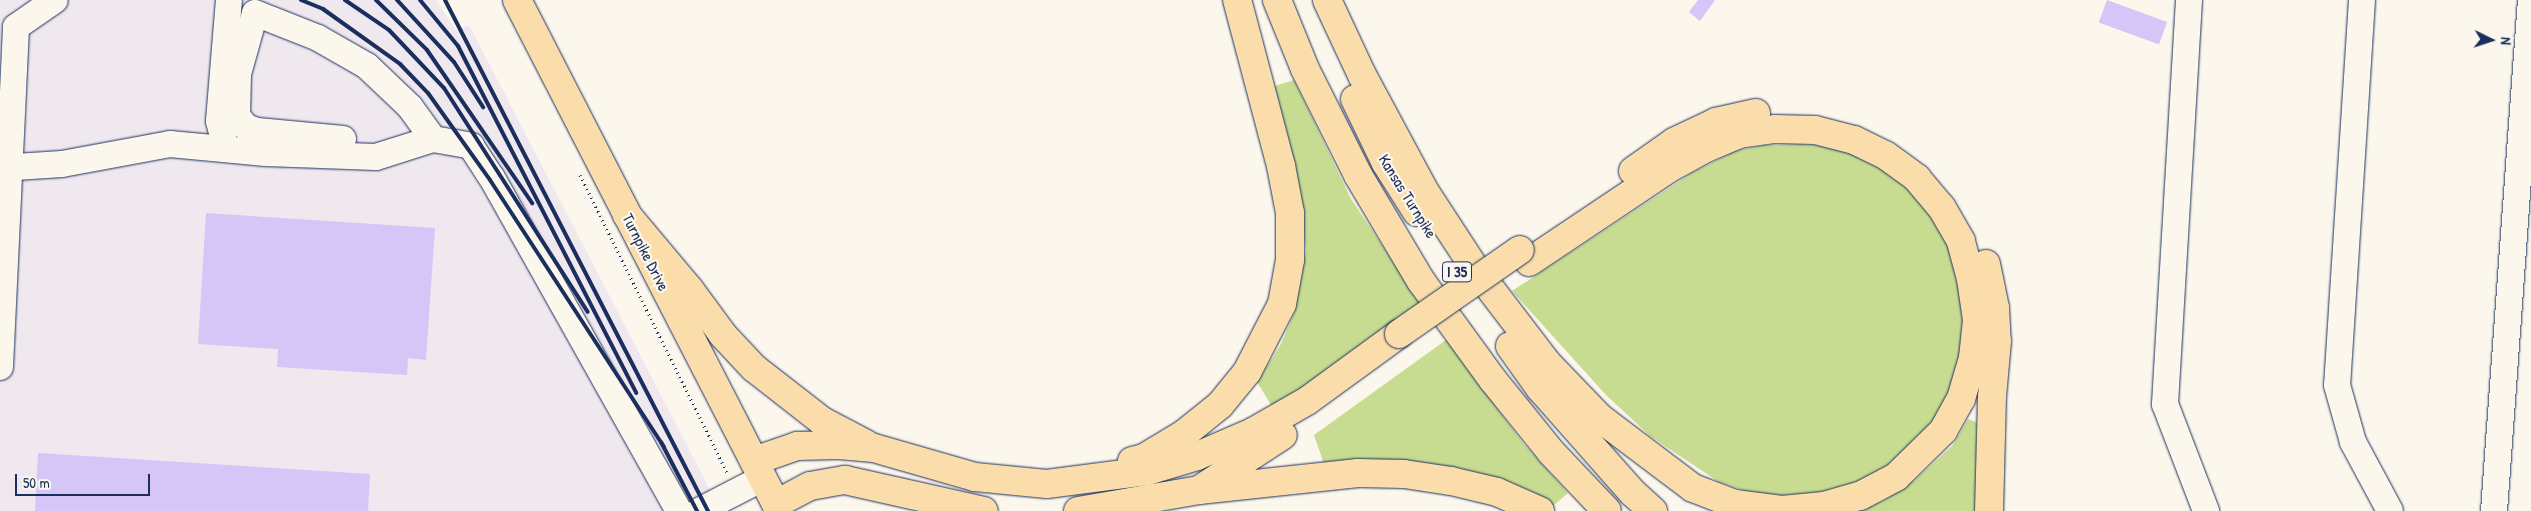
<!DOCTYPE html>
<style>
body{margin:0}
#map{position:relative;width:2531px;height:511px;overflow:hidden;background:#fbf7ec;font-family:"Patrick Hand",sans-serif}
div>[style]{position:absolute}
.built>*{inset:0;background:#f0e8ef}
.green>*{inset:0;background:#c7dc91}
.building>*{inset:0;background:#d6c5f7;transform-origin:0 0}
.path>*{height:3px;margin-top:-1.5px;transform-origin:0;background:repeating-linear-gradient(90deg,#1b2f5e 0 1px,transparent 0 5px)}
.roads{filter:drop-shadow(0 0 1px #1b2f5e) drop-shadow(0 0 1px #1b2f5e)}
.minor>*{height:26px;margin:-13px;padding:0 13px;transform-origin:13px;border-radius:13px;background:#fbf7ec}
.major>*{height:28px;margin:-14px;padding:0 14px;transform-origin:14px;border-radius:14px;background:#faddab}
.highway>*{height:28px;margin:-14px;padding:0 14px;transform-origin:14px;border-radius:14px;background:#faddab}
.rail>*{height:4px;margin:-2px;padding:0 2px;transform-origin:2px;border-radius:2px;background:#1b2f5e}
.bridges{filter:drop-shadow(0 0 1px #1b2f5e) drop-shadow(0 0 1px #1b2f5e)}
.highway-bridge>*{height:28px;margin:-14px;padding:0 14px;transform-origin:14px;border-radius:14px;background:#faddab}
span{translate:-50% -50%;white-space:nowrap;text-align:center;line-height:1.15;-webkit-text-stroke:4.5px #fbf7ec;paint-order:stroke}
.shield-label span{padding:1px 4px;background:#fbf7ec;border:1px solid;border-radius:4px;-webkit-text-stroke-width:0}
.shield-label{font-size:15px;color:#1b2f5e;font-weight:700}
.street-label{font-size:16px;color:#1b2f5e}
.north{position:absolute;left:2466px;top:15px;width:50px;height:50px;-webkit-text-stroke:4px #fbf7ec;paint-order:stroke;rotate:94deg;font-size:14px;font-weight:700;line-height:20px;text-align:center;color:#1b2f5e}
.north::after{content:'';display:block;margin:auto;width:18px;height:22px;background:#1b2f5e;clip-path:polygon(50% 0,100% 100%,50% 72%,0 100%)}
.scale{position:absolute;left:15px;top:474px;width:135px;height:22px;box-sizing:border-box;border:2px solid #1b2f5e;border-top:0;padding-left:6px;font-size:15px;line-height:18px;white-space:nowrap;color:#1b2f5e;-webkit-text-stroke:4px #fbf7ec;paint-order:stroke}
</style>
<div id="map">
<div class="built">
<i style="clip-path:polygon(0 0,436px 0,456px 30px,469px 25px,721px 511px,0 511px)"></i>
</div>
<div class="green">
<i style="clip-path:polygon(1294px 80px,1351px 199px,1425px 309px,1273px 408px,1257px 382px,1281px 344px,1294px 313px,1306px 250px,1297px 181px,1275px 86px)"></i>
<i style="clip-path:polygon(1803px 144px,1835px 147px,1866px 159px,1900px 178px,1923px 201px,1948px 239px,1966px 313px,1960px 375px,1930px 434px,1906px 455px,1863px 481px,1832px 492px,1795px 497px,1760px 496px,1719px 482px,1650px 436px,1606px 395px,1512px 291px,1692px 173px,1735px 151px,1765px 145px)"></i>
<i style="clip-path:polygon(1446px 340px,1523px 443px,1568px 493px,1553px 506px,1509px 485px,1325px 467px,1314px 435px)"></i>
<i style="clip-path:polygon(1968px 419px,1981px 424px,1980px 511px,1859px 511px,1883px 501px,1915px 480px,1953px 445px)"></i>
</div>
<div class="building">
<i style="clip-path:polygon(1698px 0,1715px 0,1700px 21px,1689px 12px)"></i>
<i style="left:2107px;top:0;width:64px;height:24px;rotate:20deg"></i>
<i style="clip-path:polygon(206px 213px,435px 228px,426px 360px,408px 358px,407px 375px,277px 367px,278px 349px,198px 344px)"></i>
<i style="clip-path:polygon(38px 453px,370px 474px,368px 511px,35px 511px)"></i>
</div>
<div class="path">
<i style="left:580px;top:175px;width:331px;rotate:63.7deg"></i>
</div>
<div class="roads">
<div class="minor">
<i style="left:2189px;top:0;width:405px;rotate:93.4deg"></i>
<i style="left:2165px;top:404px;width:115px;rotate:69deg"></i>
<i style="left:2362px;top:0;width:386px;rotate:93.7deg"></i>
<i style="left:2337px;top:385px;width:59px;rotate:74.3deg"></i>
<i style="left:2353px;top:442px;width:78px;rotate:61.8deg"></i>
<i style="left:343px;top:139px;width:86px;rotate:-174.7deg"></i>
<i style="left:257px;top:131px;width:12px;rotate:-160deg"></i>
<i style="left:246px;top:127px;width:14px;rotate:-129deg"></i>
<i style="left:237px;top:116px;width:42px;rotate:-88.6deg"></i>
<i style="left:238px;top:74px;width:63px;rotate:-74.4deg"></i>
<i style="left:255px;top:13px;width:68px;rotate:21.6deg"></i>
<i style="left:318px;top:38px;width:56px;rotate:29.7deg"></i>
<i style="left:367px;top:66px;width:59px;rotate:43.6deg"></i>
<i style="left:410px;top:107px;width:39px;rotate:54deg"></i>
<i style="left:226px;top:149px;width:29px;rotate:-104deg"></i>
<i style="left:219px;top:121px;width:121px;rotate:-85.3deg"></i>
<i style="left:0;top:168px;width:62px;rotate:-3.7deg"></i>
<i style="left:62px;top:164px;width:110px;rotate:-10.5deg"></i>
<i style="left:170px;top:144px;width:96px;rotate:5.4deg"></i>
<i style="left:266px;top:153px;width:110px;rotate:2.1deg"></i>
<i style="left:376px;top:157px;width:60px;rotate:-17.5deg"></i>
<i style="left:433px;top:139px;width:39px;rotate:10deg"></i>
<i style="left:471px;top:146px;width:38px;rotate:57deg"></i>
<i style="left:492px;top:178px;width:382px;rotate:60.7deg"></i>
<i style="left:0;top:367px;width:340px;rotate:-87.3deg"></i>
<i style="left:16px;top:27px;width:47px;rotate:-34.7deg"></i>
<i style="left:699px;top:511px;width:72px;rotate:-27.3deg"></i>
<i style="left:2494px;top:511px;width:512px;rotate:-85.86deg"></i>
</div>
<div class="major">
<i style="left:517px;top:0;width:567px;rotate:62.8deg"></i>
</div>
<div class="highway">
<i style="left:1277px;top:0;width:74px;rotate:67.9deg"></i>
<i style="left:1305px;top:69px;width:119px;rotate:63.4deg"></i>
<i style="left:1358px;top:175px;width:123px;rotate:59.3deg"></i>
<i style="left:1421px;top:281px;width:122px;rotate:54deg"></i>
<i style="left:1493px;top:380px;width:92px;rotate:51.1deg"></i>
<i style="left:1551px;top:452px;width:81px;rotate:46.5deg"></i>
<i style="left:1327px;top:0;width:83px;rotate:65deg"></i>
<i style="left:1362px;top:75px;width:133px;rotate:61.7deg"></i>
<i style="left:1425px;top:192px;width:93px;rotate:56.8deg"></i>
<i style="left:1476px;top:270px;width:117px;rotate:52.6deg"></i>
<i style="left:1547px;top:363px;width:76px;rotate:46.1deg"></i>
<i style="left:1600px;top:418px;width:116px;rotate:37deg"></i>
<i style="left:1693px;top:488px;width:45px;rotate:20.9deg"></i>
<i style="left:1735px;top:504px;width:47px;rotate:7.3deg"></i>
<i style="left:1782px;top:510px;width:42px;rotate:-5.4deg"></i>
<i style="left:1824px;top:506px;width:37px;rotate:-16deg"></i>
<i style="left:1860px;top:496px;width:41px;rotate:-27.8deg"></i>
<i style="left:1896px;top:477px;width:66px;rotate:-44.4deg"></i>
<i style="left:1943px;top:431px;width:37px;rotate:-61deg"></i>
<i style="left:1961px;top:399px;width:43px;rotate:-73.7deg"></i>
<i style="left:1973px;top:358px;width:38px;rotate:-84deg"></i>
<i style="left:1977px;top:320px;width:41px;rotate:-98.3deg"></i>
<i style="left:1971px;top:279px;width:39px;rotate:-105deg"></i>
<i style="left:1961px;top:241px;width:39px;rotate:-120deg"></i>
<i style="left:1941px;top:207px;width:38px;rotate:-130deg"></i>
<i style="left:1917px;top:178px;width:39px;rotate:-144deg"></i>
<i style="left:1885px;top:155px;width:34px;rotate:-154deg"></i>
<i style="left:1854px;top:140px;width:40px;rotate:-165.6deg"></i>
<i style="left:1815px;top:130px;width:40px;rotate:-178.6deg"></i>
<i style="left:1775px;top:129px;width:36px;rotate:172deg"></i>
<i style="left:1739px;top:134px;width:36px;rotate:157deg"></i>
<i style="left:1706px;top:148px;width:43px;rotate:151.1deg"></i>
<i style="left:1668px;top:169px;width:167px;rotate:146.2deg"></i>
<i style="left:1355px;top:99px;width:71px;rotate:64.2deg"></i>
<i style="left:1386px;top:163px;width:58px;rotate:57.7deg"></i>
<i style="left:1633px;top:171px;width:50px;rotate:-35.3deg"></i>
<i style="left:1674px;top:142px;width:47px;rotate:-25.5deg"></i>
<i style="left:1716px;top:122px;width:41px;rotate:-12.7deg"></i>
<i style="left:627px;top:215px;width:98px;rotate:50deg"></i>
<i style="left:690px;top:290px;width:56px;rotate:53.7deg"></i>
<i style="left:723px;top:335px;width:45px;rotate:46.8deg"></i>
<i style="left:754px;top:368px;width:86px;rotate:37.9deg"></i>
<i style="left:822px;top:421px;width:50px;rotate:27.6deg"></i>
<i style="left:1986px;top:264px;width:45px;rotate:78.4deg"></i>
<i style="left:1995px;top:308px;width:33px;rotate:87deg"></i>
<i style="left:1997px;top:341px;width:56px;rotate:95.1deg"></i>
<i style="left:1992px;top:397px;width:114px;rotate:91.5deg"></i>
<i style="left:1510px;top:346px;width:52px;rotate:54.5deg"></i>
<i style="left:1540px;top:388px;width:140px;rotate:48.5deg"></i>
<i style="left:1633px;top:493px;width:27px;rotate:42deg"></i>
<i style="left:754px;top:461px;width:46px;rotate:-19.2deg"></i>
<i style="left:797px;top:446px;width:42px;rotate:-1.4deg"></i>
<i style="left:839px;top:445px;width:35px;rotate:5deg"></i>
<i style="left:874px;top:448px;width:105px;rotate:16deg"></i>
<i style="left:975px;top:477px;width:72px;rotate:5.6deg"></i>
<i style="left:1047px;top:484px;width:101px;rotate:-7.4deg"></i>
<i style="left:1147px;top:471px;width:52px;rotate:-16.7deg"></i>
<i style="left:1197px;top:456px;width:61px;rotate:-23.2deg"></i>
<i style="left:1253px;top:432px;width:62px;rotate:-29.9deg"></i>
<i style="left:1307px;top:401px;width:114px;rotate:-36.1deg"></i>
<i style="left:1132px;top:461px;width:12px;rotate:-14deg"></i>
<i style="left:1144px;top:458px;width:47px;rotate:-31deg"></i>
<i style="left:1184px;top:434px;width:46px;rotate:-38.9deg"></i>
<i style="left:1220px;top:405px;width:43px;rotate:-50.7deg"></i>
<i style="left:1247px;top:372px;width:76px;rotate:-62.8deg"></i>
<i style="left:1282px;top:304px;width:45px;rotate:-79.7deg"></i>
<i style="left:1290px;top:260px;width:47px;rotate:-90deg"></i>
<i style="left:1290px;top:213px;width:48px;rotate:-100.8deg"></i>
<i style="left:1281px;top:166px;width:172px;rotate:-104.8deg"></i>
<i style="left:1199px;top:490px;width:100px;rotate:-33.2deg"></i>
<i style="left:776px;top:504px;width:38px;rotate:-28deg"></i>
<i style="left:810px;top:486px;width:36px;rotate:-10deg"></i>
<i style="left:845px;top:480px;width:142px;rotate:12.6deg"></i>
<i style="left:1078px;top:511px;width:123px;rotate:-9.8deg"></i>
<i style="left:1199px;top:490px;width:160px;rotate:-6.1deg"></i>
<i style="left:1358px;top:473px;width:46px;rotate:1.2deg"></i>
<i style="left:1404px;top:474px;width:48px;rotate:8.5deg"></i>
<i style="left:1451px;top:481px;width:47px;rotate:13.4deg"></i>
<i style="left:1497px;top:492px;width:47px;rotate:23.8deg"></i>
</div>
</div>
<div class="rail">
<i style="left:301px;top:0;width:24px;rotate:22deg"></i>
<i style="left:323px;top:9px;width:95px;rotate:35.5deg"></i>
<i style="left:400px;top:64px;width:40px;rotate:46deg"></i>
<i style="left:428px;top:93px;width:107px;rotate:54.5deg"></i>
<i style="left:490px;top:180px;width:319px;rotate:56.9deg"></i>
<i style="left:345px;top:0;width:53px;rotate:34.3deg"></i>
<i style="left:389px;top:30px;width:80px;rotate:46.5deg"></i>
<i style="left:444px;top:88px;width:266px;rotate:57.3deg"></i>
<i style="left:376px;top:0;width:71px;rotate:44.4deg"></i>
<i style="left:427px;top:50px;width:186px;rotate:55.5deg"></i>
<i style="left:397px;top:0;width:84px;rotate:47.4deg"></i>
<i style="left:454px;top:62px;width:54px;rotate:57.2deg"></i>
<i style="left:420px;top:0;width:60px;rotate:50.4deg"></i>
<i style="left:458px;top:46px;width:390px;rotate:62.8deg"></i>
<i style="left:445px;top:0;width:575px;rotate:62.77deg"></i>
<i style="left:661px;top:442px;width:78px;rotate:62.4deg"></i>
</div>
<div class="bridges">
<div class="highway-bridge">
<i style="left:1399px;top:334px;width:147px;rotate:-34.8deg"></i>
</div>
</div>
<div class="shield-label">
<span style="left:1457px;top:272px">I 35</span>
</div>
<div class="street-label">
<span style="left:1408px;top:196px;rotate:58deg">Kansas Turnpike</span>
<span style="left:646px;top:252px;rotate:63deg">Turnpike Drive</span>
</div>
<div class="north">N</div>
<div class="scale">50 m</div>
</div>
